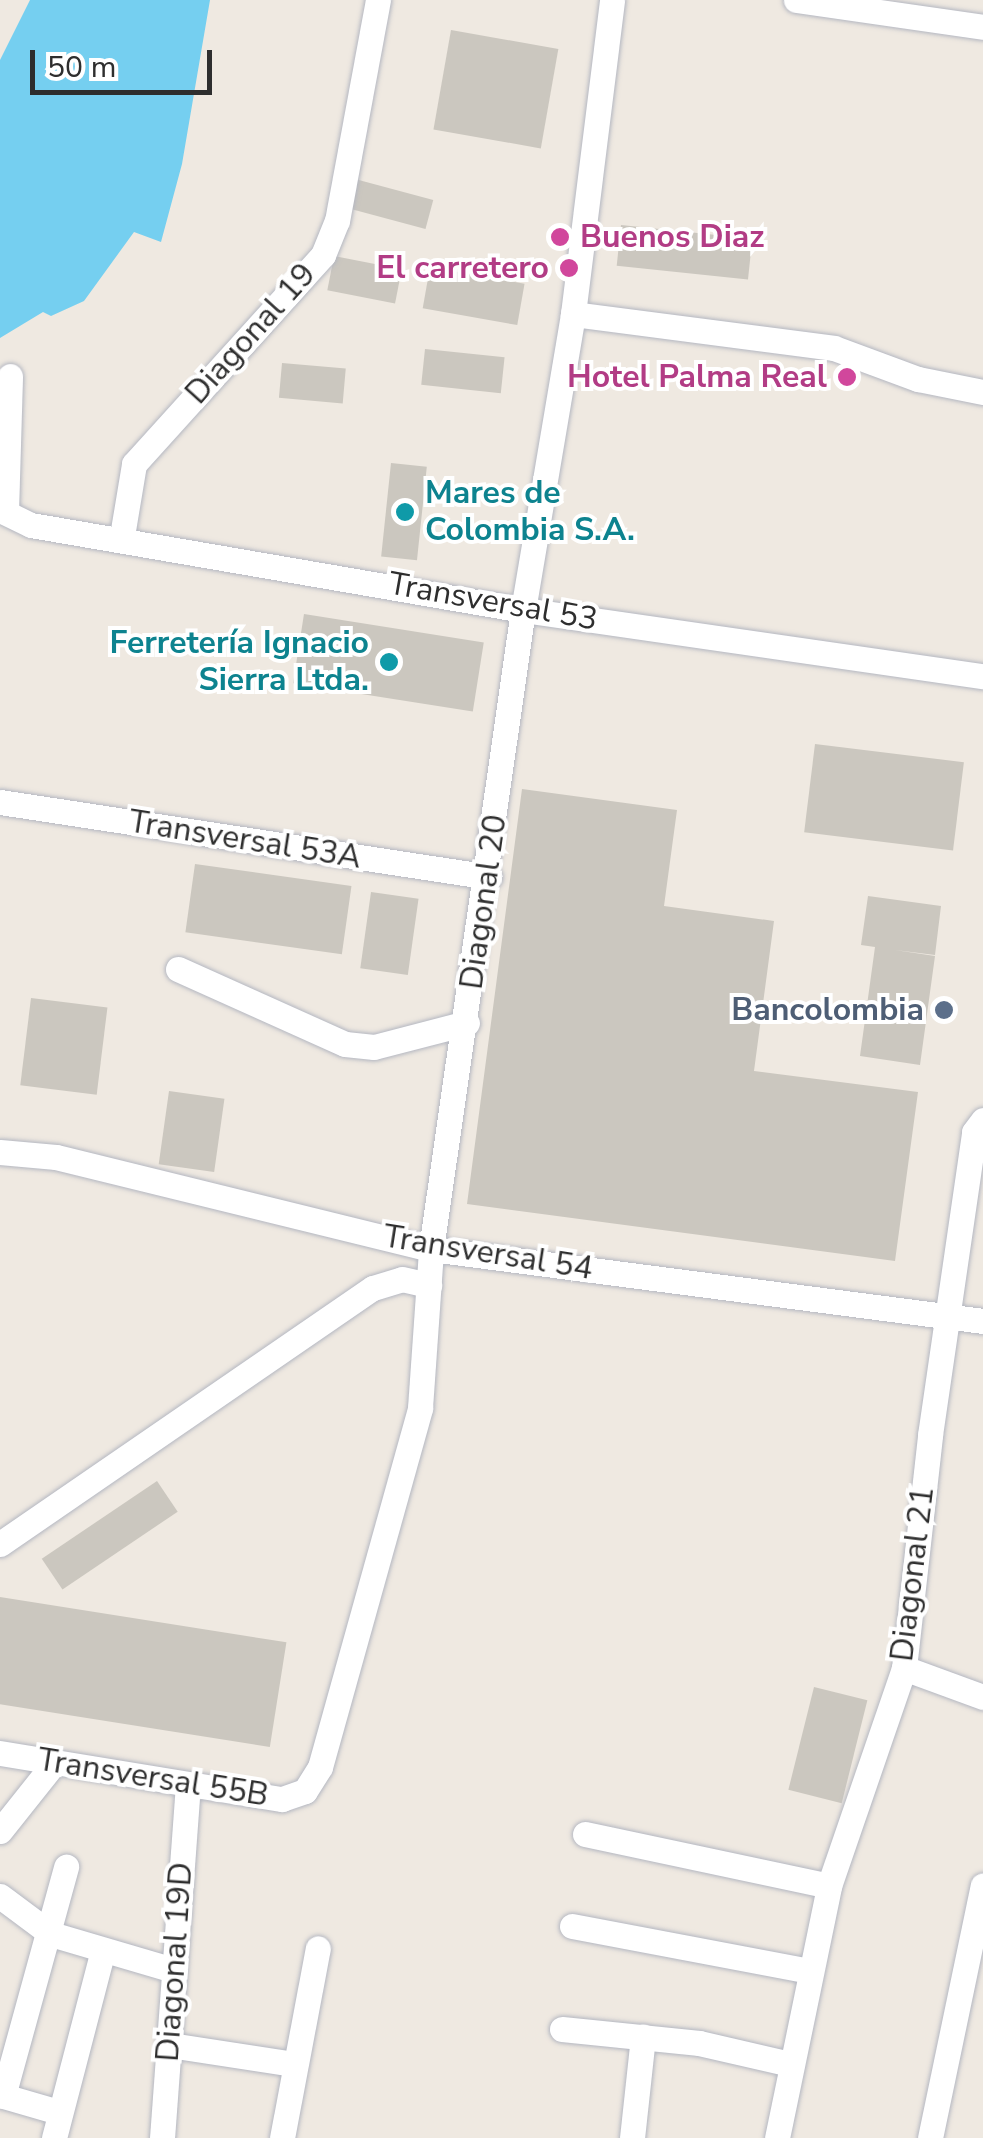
<!DOCTYPE html>
<meta charset="utf-8">
<style>
body{margin:0}
#map{position:relative;width:983px;height:2138px;overflow:hidden;background:#efe9e1;font-family:"Nunito Sans",sans-serif}
div>[style]{position:absolute}
.water>*{inset:0;background:#75cff0}
.building>*{inset:0;background:#cbc7bf;transform-origin:0 0}
.roads{filter:drop-shadow(0 0 2px #b4b7c1) drop-shadow(0 0 2px #b4b7c1)}
.minor>*{height:25px;margin:-12.5px;padding:0 12.5px;transform-origin:12.5px;border-radius:12.5px;background:#fff}
.dots>*{width:28px;height:28px;translate:-50% -50%;box-sizing:border-box;border:5px solid #fff;border-radius:50%}
span{translate:-50% -50%;white-space:nowrap;text-align:center;line-height:1.15;-webkit-text-stroke:8px #fff;paint-order:stroke}
.hotel-label{font-size:32px;color:#b23c85;font-weight:700}
.left{translate:0 -50%;text-align:left}
.right{translate:-100% -50%;text-align:right}
.street-label{font-size:32px;color:#2e2e2e}
.culture-label{font-size:32px;color:#0d838f;font-weight:700}
.service-label{font-size:32px;color:#4e5e75;font-weight:700}
.scale{position:absolute;left:30px;top:50px;width:182px;height:45px;box-sizing:border-box;border:5px solid #2e2e2e;border-top:0;padding-left:12px;font-size:30px;line-height:35px;white-space:nowrap;color:#2e2e2e;-webkit-text-stroke:8px #fff;paint-order:stroke}
</style>
<div id="map">
<div class="water">
<i style="clip-path:polygon(30px 0,210px 0,182px 164px,161px 242px,134px 232px,84px 301px,51px 316px,43px 312px,0 338px,0 60px)"></i>
</div>
<div class="building">
<i style="left:451px;top:30px;width:109px;height:101px;rotate:10deg"></i>
<i style="left:355px;top:179px;width:81px;height:30px;rotate:15deg"></i>
<i style="left:621px;top:225px;width:132px;height:41px;rotate:6deg"></i>
<i style="left:334px;top:256px;width:69px;height:35px;rotate:11deg"></i>
<i style="left:430px;top:267px;width:96px;height:42px;rotate:10deg"></i>
<i style="left:425px;top:349px;width:80px;height:36px;rotate:6deg"></i>
<i style="left:282px;top:363px;width:64px;height:35px;rotate:5deg"></i>
<i style="left:391px;top:463px;width:36px;height:94px;rotate:6deg"></i>
<i style="left:304px;top:614px;width:182px;height:70px;rotate:9deg"></i>
<i style="left:815px;top:744px;width:150px;height:89px;rotate:7deg"></i>
<i style="clip-path:polygon(522px 789px,677px 810px,664px 906px,774px 921px,754px 1071px,918px 1092px,895px 1261px,467px 1204px)"></i>
<i style="left:195px;top:864px;width:158px;height:69px;rotate:8deg"></i>
<i style="left:371px;top:892px;width:48px;height:77px;rotate:8deg"></i>
<i style="clip-path:polygon(868px 896px,941px 906px,935px 955px,895px 950px,935px 956px,920px 1065px,860px 1056px,875px 947px,861px 945px)"></i>
<i style="left:31px;top:998px;width:77px;height:88px;rotate:7deg"></i>
<i style="left:169px;top:1091px;width:56px;height:74px;rotate:8deg"></i>
<i style="left:157px;top:1481px;width:37px;height:139px;rotate:56deg"></i>
<i style="left:0;top:1597px;width:290px;height:106px;rotate:9deg"></i>
<i style="left:814px;top:1687px;width:55px;height:106px;rotate:14deg"></i>
</div>
<div class="roads">
<div class="minor">
<i style="left:796px;top:0;width:189px;rotate:8.2deg"></i>
<i style="left:573px;top:314px;width:263px;rotate:7.4deg"></i>
<i style="left:834px;top:348px;width:90px;rotate:20.3deg"></i>
<i style="left:918px;top:379px;width:66px;rotate:11.3deg"></i>
<i style="left:0;top:510px;width:34px;rotate:26deg"></i>
<i style="left:31px;top:525px;width:499px;rotate:9.8deg"></i>
<i style="left:523px;top:610px;width:465px;rotate:8.2deg"></i>
<i style="left:6px;top:512px;width:136px;rotate:-88.3deg"></i>
<i style="left:122px;top:536px;width:73px;rotate:-80.5deg"></i>
<i style="left:134px;top:464px;width:282px;rotate:-47.9deg"></i>
<i style="left:323px;top:255px;width:37px;rotate:-68deg"></i>
<i style="left:337px;top:221px;width:225px;rotate:-79.5deg"></i>
<i style="left:0;top:802px;width:495px;rotate:8.7deg"></i>
<i style="left:178px;top:969px;width:183px;rotate:24.2deg"></i>
<i style="left:345px;top:1044px;width:29px;rotate:6deg"></i>
<i style="left:374px;top:1047px;width:96px;rotate:-14.5deg"></i>
<i style="left:0;top:1152px;width:56px;rotate:5.1deg"></i>
<i style="left:56px;top:1157px;width:386px;rotate:13.8deg"></i>
<i style="left:431px;top:1249px;width:557px;rotate:7.43deg"></i>
<i style="left:0;top:1544px;width:452px;rotate:-34.5deg"></i>
<i style="left:373px;top:1288px;width:30px;rotate:-17deg"></i>
<i style="left:402px;top:1279px;width:28px;rotate:13deg"></i>
<i style="left:904px;top:1668px;width:84px;rotate:20.2deg"></i>
<i style="left:0;top:1753px;width:286px;rotate:9.3deg"></i>
<i style="left:282px;top:1799px;width:24px;rotate:-19deg"></i>
<i style="left:305px;top:1791px;width:28px;rotate:-58deg"></i>
<i style="left:320px;top:1767px;width:373px;rotate:-74.4deg"></i>
<i style="left:420px;top:1408px;width:159px;rotate:-86deg"></i>
<i style="left:431px;top:1249px;width:646px;rotate:-81.81deg"></i>
<i style="left:523px;top:610px;width:300px;rotate:-80.4deg"></i>
<i style="left:573px;top:314px;width:316px;rotate:-82.9deg"></i>
<i style="left:0;top:1831px;width:87px;rotate:-51.5deg"></i>
<i style="left:585px;top:1834px;width:249px;rotate:12deg"></i>
<i style="left:0;top:1896px;width:64px;rotate:36.7deg"></i>
<i style="left:51px;top:1934px;width:124px;rotate:16.4deg"></i>
<i style="left:572px;top:1926px;width:242px;rotate:10.7deg"></i>
<i style="left:562px;top:2029px;width:138px;rotate:5.8deg"></i>
<i style="left:699px;top:2043px;width:93px;rotate:13deg"></i>
<i style="left:170px;top:2045px;width:125px;rotate:8.7deg"></i>
<i style="left:0;top:2095px;width:61px;rotate:16.1deg"></i>
<i style="left:3px;top:2096px;width:238px;rotate:-74.6deg"></i>
<i style="left:54px;top:2138px;width:190px;rotate:-75.4deg"></i>
<i style="left:162px;top:2138px;width:353px;rotate:-85.8deg"></i>
<i style="left:282px;top:2138px;width:193px;rotate:-79.3deg"></i>
<i style="left:632px;top:2138px;width:102px;rotate:-83.8deg"></i>
<i style="left:777px;top:2138px;width:257px;rotate:-78.3deg"></i>
<i style="left:829px;top:1886px;width:231px;rotate:-71deg"></i>
<i style="left:904px;top:1668px;width:234px;rotate:-83.6deg"></i>
<i style="left:930px;top:1435px;width:306px;rotate:-81.7deg"></i>
<i style="left:974px;top:1132px;width:15px;rotate:-53deg"></i>
<i style="left:930px;top:2138px;width:258px;rotate:-78.2deg"></i>
</div>
</div>
<div class="dots">
<i style="left:560px;top:237px;background:#d1479c"></i>
<i style="left:569px;top:268px;background:#d1479c"></i>
<i style="left:847px;top:377px;background:#d1479c"></i>
<i style="left:405px;top:512px;background:#0f9aa8"></i>
<i style="left:389px;top:662px;background:#0f9aa8"></i>
<i style="left:944px;top:1010px;background:#5c6f8a"></i>
</div>
<div class="hotel-label">
<span class="left" style="left:580px;top:237px">Buenos Diaz</span>
<span class="right" style="left:549px;top:268px">El carretero</span>
<span class="right" style="left:827px;top:377px">Hotel Palma Real</span>
</div>
<div class="street-label">
<span style="left:251px;top:334px;rotate:-48deg">Diagonal 19</span>
<span style="left:493px;top:602px;rotate:10deg">Transversal 53</span>
<span style="left:245px;top:840px;rotate:9deg">Transversal 53A</span>
<span style="left:484px;top:902px;rotate:-82deg">Diagonal 20</span>
<span style="left:488px;top:1253px;rotate:9deg">Transversal 54</span>
<span style="left:913px;top:1574px;rotate:-83deg">Diagonal 21</span>
<span style="left:153px;top:1778px;rotate:9deg">Transversal 55B</span>
<span style="left:175px;top:1962px;rotate:-86deg">Diagonal 19D</span>
</div>
<div class="culture-label">
<span class="left" style="left:425px;top:512px">Mares de<br>Colombia S.A.</span>
<span class="right" style="left:369px;top:662px">Ferretería Ignacio<br>Sierra Ltda.</span>
</div>
<div class="service-label">
<span class="right" style="left:924px;top:1010px">Bancolombia</span>
</div>
<div class="scale">50 m</div>
</div>
